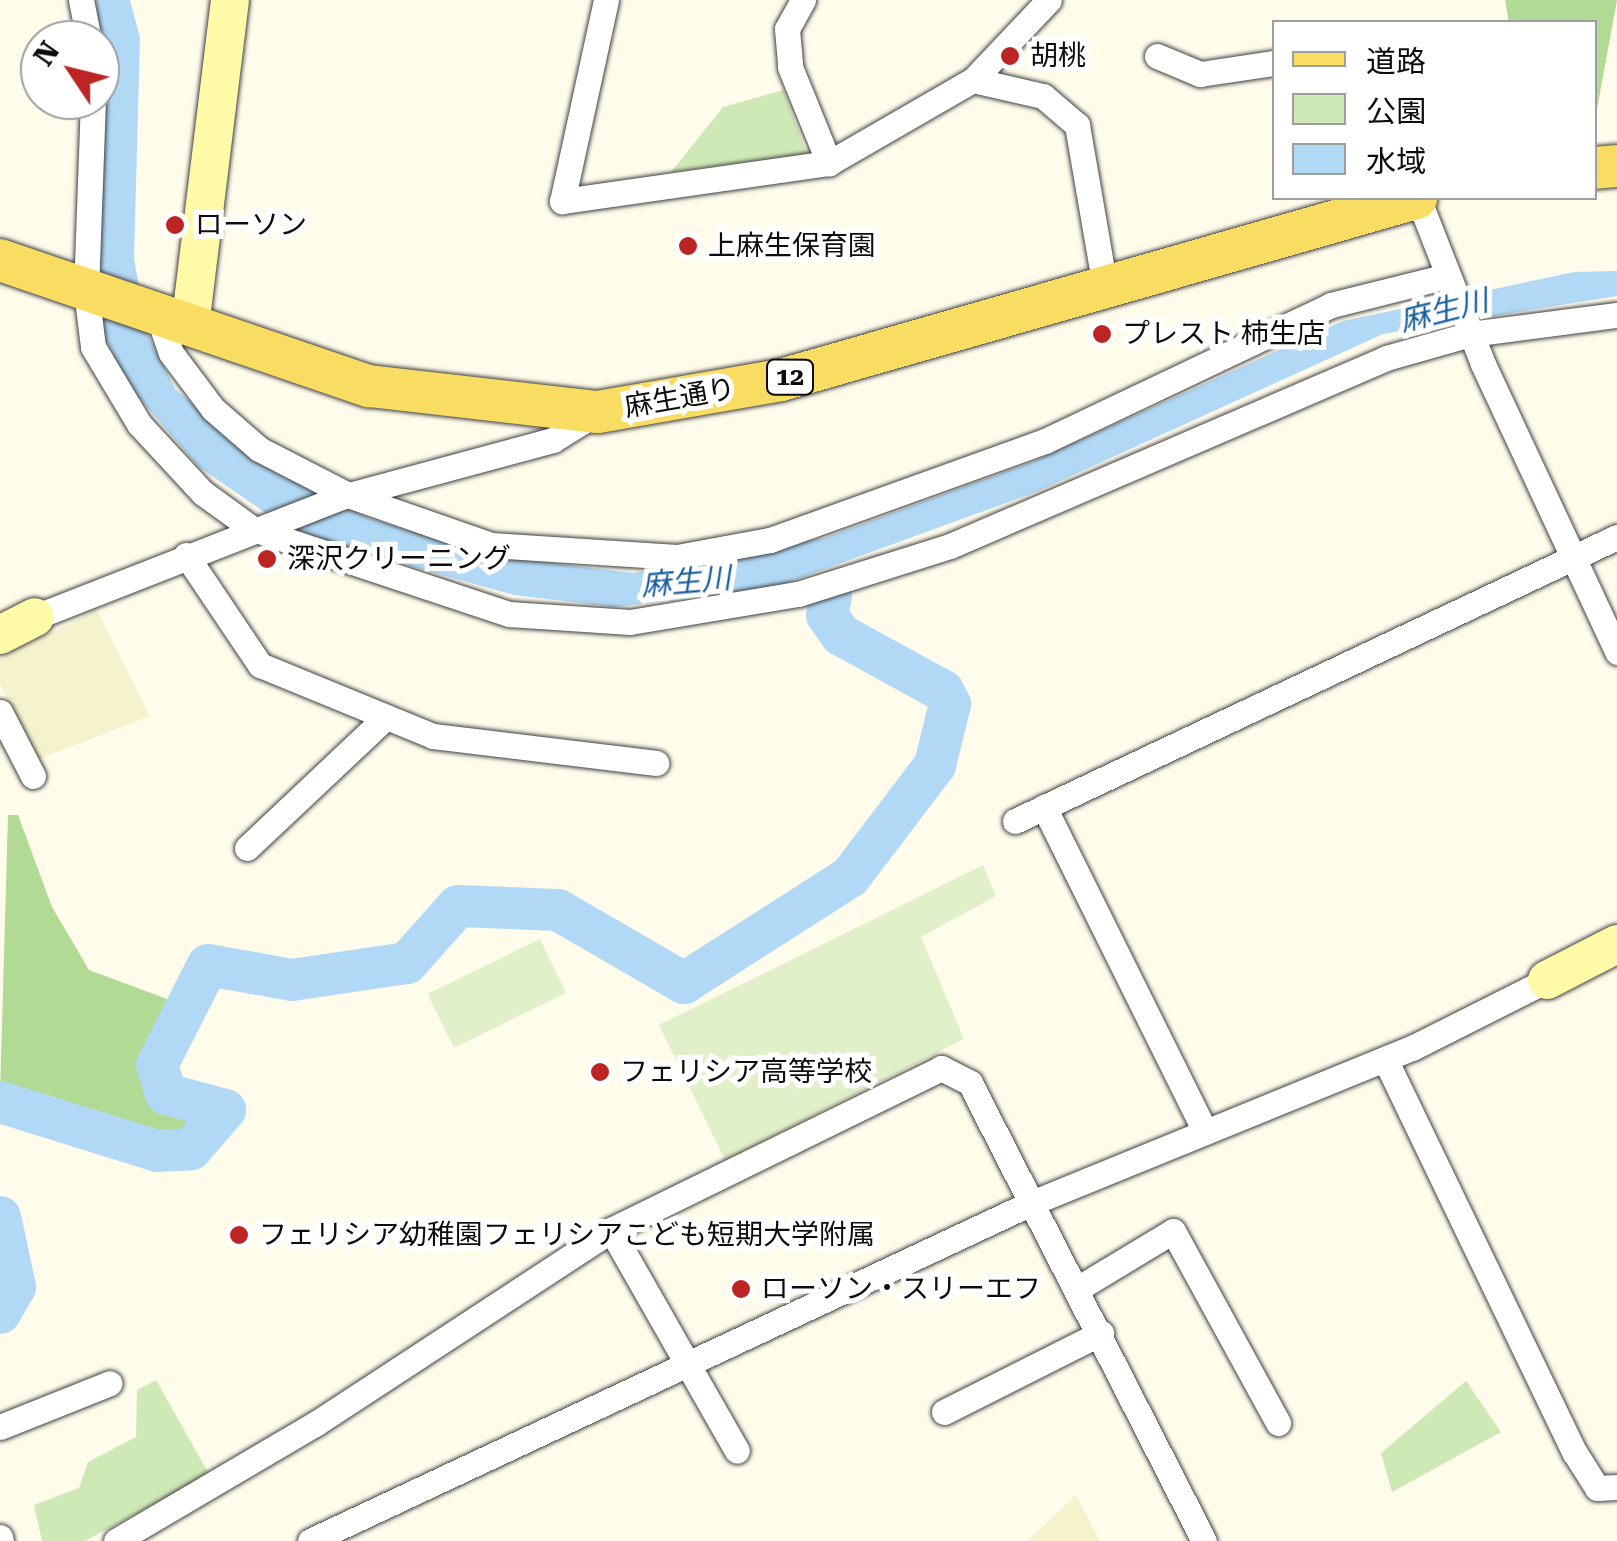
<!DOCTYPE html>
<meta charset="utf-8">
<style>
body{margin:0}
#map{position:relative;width:1617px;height:1541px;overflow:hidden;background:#fffcec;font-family:"Roboto Serif","Noto Sans JP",serif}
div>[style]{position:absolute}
.farmland>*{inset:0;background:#f4f3cd}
.green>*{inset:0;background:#cee9b6}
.forest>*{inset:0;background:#b1da95}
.pitch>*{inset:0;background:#e0f0c8;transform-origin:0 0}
.water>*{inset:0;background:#b1d9f6}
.river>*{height:42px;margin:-21px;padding:0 21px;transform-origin:21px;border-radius:21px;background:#b1d9f6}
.roads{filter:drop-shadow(0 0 2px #404040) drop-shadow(0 0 2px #404040)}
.street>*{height:25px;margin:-12.5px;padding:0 12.5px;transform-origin:12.5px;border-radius:12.5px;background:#fff}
.secondary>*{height:38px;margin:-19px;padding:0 19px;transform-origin:19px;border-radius:19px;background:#fffaa7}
.primary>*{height:42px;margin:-21px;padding:0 21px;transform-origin:21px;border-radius:21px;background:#f9dc62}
.dots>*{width:28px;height:28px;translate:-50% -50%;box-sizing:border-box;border:5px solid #fff;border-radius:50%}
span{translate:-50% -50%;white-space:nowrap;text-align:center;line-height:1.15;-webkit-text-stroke:10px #fff;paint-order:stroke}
.shield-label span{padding:2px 8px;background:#fff;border:2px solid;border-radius:8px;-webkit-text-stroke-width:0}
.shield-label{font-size:25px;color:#0d0d0d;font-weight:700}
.poi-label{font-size:28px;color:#0d0d0d}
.left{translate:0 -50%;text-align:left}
.street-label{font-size:28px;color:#0d0d0d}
.water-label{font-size:30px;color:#165c9e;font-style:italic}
.legend{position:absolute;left:1272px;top:20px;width:325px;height:180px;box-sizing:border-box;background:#fff;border:2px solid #9e9e9e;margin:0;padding:12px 18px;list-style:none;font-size:30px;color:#0d0d0d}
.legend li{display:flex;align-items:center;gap:20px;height:50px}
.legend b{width:50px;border:2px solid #9e9e9e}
.north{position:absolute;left:20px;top:20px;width:100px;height:100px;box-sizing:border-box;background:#fff;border:2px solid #9e9e9e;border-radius:50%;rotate:305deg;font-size:28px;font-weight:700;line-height:40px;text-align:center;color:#0d0d0d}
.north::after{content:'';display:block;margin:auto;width:35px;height:45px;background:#bd2524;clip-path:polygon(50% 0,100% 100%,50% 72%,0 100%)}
</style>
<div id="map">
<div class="farmland">
<i style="clip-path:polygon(97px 610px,150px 716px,39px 759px,0 684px,0 658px)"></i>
<i style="clip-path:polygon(1076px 1495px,1100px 1541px,1027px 1541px)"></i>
</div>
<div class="green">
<i style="clip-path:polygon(783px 90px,807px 154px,671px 172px,723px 107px)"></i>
<i style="clip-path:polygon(156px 1380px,209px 1474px,85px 1541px,42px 1541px,34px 1505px,79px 1488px,88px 1462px,136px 1437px,137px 1390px)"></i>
<i style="clip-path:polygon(1466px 1381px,1501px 1432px,1392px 1492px,1381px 1453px)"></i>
</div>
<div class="forest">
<i style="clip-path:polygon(1505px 0,1617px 0,1595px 120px,1594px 22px,1509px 22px)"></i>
<i style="clip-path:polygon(8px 815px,18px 815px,52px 907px,89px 970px,167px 999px,145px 1053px,147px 1088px,171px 1109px,212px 1114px,176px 1146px,128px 1133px,116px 1116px,99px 1125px,48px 1122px,0 1094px)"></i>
</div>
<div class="pitch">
<i style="clip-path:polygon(983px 865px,996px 896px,921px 937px,964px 1039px,725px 1160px,659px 1025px)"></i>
<i style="left:540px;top:939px;width:60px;height:125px;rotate:64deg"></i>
</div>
<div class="water">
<i style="clip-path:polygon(96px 0,130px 0,140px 38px,134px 258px,147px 333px,175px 389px,274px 472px,369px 518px,486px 555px,634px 573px,824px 538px,1032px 462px,1343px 321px,1574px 272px,1617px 271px,1617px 296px,1383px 334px,1036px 492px,770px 589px,615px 607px,514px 595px,296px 534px,199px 467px,127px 384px,104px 335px,96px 279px,103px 78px)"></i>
</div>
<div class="river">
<i style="left:0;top:1102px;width:164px;rotate:17.3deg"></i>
<i style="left:157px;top:1151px;width:34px;rotate:-3deg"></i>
<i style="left:191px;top:1149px;width:52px;rotate:-48.9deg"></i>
<i style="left:225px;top:1110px;width:61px;rotate:-164.8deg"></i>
<i style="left:166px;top:1094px;width:30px;rotate:-107deg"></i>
<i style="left:157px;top:1065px;width:112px;rotate:-63deg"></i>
<i style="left:208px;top:965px;width:85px;rotate:10.1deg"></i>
<i style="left:292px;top:980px;width:116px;rotate:-8.4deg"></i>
<i style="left:407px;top:963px;width:76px;rotate:-48.2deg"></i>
<i style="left:458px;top:906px;width:100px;rotate:2.3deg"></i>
<i style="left:558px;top:910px;width:146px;rotate:30.1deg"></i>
<i style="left:684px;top:983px;width:197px;rotate:-32.6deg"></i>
<i style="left:850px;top:877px;width:141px;rotate:-52.8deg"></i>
<i style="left:935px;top:765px;width:63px;rotate:-76.2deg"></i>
<i style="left:950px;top:704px;width:15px;rotate:-118deg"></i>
<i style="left:943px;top:691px;width:116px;rotate:-151.2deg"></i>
<i style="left:841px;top:635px;width:24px;rotate:-125deg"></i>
<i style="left:827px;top:615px;width:19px;rotate:-78deg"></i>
<i style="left:0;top:1217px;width:72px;rotate:77.9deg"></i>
<i style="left:15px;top:1287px;width:30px;rotate:120deg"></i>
</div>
<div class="roads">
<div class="street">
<i style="left:81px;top:0;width:41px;rotate:78.7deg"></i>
<i style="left:606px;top:0;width:206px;rotate:102.3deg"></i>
<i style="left:562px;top:201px;width:270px;rotate:-8.1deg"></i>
<i style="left:829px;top:163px;width:166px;rotate:-30deg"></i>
<i style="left:973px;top:80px;width:110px;rotate:-46.5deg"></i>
<i style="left:803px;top:0;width:33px;rotate:119deg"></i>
<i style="left:787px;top:29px;width:38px;rotate:85deg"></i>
<i style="left:790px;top:67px;width:104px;rotate:67.9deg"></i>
<i style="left:1157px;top:56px;width:47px;rotate:22.7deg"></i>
<i style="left:1200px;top:74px;width:75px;rotate:-8.5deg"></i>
<i style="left:973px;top:80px;width:72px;rotate:12.9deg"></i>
<i style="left:1043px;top:96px;width:45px;rotate:40.5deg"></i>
<i style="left:1077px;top:125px;width:164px;rotate:80.2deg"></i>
<i style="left:93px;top:100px;width:190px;rotate:92.1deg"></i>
<i style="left:86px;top:290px;width:57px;rotate:83deg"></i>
<i style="left:93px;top:347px;width:90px;rotate:59.1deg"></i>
<i style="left:139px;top:424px;width:94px;rotate:47.2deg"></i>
<i style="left:203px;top:493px;width:62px;rotate:35.8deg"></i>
<i style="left:253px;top:529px;width:270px;rotate:18.4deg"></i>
<i style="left:509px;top:614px;width:121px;rotate:3.8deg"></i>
<i style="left:630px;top:622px;width:170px;rotate:-9.5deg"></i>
<i style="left:798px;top:594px;width:159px;rotate:-17.5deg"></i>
<i style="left:950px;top:546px;width:475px;rotate:-23.3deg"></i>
<i style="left:1386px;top:358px;width:87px;rotate:-15.9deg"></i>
<i style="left:1470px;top:334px;width:148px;rotate:-7.4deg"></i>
<i style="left:1418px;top:198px;width:178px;rotate:68.6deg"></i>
<i style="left:1483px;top:364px;width:318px;rotate:65deg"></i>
<i style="left:157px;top:313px;width:42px;rotate:70.7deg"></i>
<i style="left:171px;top:353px;width:70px;rotate:53.1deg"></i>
<i style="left:213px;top:409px;width:61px;rotate:41deg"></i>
<i style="left:259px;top:449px;width:100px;rotate:27.3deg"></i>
<i style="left:348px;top:495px;width:151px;rotate:19.3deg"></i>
<i style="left:491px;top:545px;width:186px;rotate:3.7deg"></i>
<i style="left:677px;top:557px;width:95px;rotate:-10.4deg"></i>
<i style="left:770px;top:540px;width:292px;rotate:-19.8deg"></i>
<i style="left:1045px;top:441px;width:317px;rotate:-25.4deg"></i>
<i style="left:1331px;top:305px;width:120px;rotate:-14deg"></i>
<i style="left:186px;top:555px;width:133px;rotate:56.1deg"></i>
<i style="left:260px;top:665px;width:187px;rotate:22.3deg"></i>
<i style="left:433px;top:736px;width:225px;rotate:6.9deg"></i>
<i style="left:35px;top:617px;width:326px;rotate:-21.4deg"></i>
<i style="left:338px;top:498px;width:223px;rotate:-15.1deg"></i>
<i style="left:553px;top:440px;width:53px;rotate:-31.9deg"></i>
<i style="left:0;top:712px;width:72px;rotate:62.7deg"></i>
<i style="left:1044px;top:807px;width:362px;rotate:63.6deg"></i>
<i style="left:1015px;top:821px;width:666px;rotate:-25.26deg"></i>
<i style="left:247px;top:848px;width:190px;rotate:-43.3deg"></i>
<i style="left:1385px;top:1059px;width:437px;rotate:64.3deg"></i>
<i style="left:1575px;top:1453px;width:41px;rotate:57.8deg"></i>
<i style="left:1597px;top:1488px;width:20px;rotate:-3deg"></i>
<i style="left:611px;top:1230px;width:254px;rotate:60.3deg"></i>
<i style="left:1077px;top:1289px;width:112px;rotate:-31.1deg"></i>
<i style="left:1173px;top:1231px;width:219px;rotate:61.3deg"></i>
<i style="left:944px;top:1412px;width:176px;rotate:-26.7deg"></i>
<i style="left:0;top:1427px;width:118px;rotate:-21.8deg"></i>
<i style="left:0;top:1537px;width:4px;rotate:76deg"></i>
<i style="left:116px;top:1541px;width:231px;rotate:-30.5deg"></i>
<i style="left:315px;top:1424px;width:354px;rotate:-33.2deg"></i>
<i style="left:611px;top:1230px;width:368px;rotate:-26.1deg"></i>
<i style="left:941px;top:1068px;width:33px;rotate:27deg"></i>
<i style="left:970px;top:1083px;width:514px;rotate:62.94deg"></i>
<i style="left:310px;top:1541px;width:794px;rotate:-25.11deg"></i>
<i style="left:1029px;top:1204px;width:414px;rotate:-22.2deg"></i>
<i style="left:1412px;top:1048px;width:151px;rotate:-26.7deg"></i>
</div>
<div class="secondary">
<i style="left:190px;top:326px;width:328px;rotate:-83deg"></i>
<i style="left:0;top:635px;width:39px;rotate:-27deg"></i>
<i style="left:1547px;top:980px;width:79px;rotate:-27.2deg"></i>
</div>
<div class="primary">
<i style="left:1594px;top:168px;width:23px;rotate:-5deg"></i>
<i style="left:0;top:260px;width:390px;rotate:18.9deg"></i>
<i style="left:369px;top:386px;width:230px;rotate:6.5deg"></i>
<i style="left:598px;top:412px;width:186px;rotate:-9.9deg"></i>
<i style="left:781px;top:380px;width:661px;rotate:-15.99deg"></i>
</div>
</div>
<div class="dots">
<i style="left:1010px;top:56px;background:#bd2524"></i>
<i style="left:175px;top:225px;background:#bd2524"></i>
<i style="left:688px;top:246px;background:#bd2524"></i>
<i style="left:1102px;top:334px;background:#bd2524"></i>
<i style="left:267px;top:559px;background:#bd2524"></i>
<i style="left:600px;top:1072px;background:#bd2524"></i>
<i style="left:239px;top:1235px;background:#bd2524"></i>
<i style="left:741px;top:1289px;background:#bd2524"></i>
</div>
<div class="shield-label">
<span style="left:790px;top:377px">12</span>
</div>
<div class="poi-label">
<span class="left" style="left:1030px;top:56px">胡桃</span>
<span class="left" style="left:195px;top:225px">ローソン</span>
<span class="left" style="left:708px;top:246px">上麻生保育園</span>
<span class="left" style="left:1122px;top:334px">プレスト 柿生店</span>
<span class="left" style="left:287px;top:559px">深沢クリーニング</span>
<span class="left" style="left:620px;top:1072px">フェリシア高等学校</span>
<span class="left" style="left:259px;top:1235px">フェリシア幼稚園フェリシアこども短期大学附属</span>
<span class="left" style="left:761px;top:1289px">ローソン・スリーエフ</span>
</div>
<div class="street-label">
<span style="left:680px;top:398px;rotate:-10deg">麻生通り</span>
</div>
<div class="water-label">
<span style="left:1444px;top:311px;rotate:-14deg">麻生川</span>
<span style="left:686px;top:582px;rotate:-5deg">麻生川</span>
</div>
<ul class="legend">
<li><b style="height:12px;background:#f9dc62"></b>道路</li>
<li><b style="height:28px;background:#cee9b6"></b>公園</li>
<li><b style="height:28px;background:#b1d9f6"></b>水域</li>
</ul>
<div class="north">N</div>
</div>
